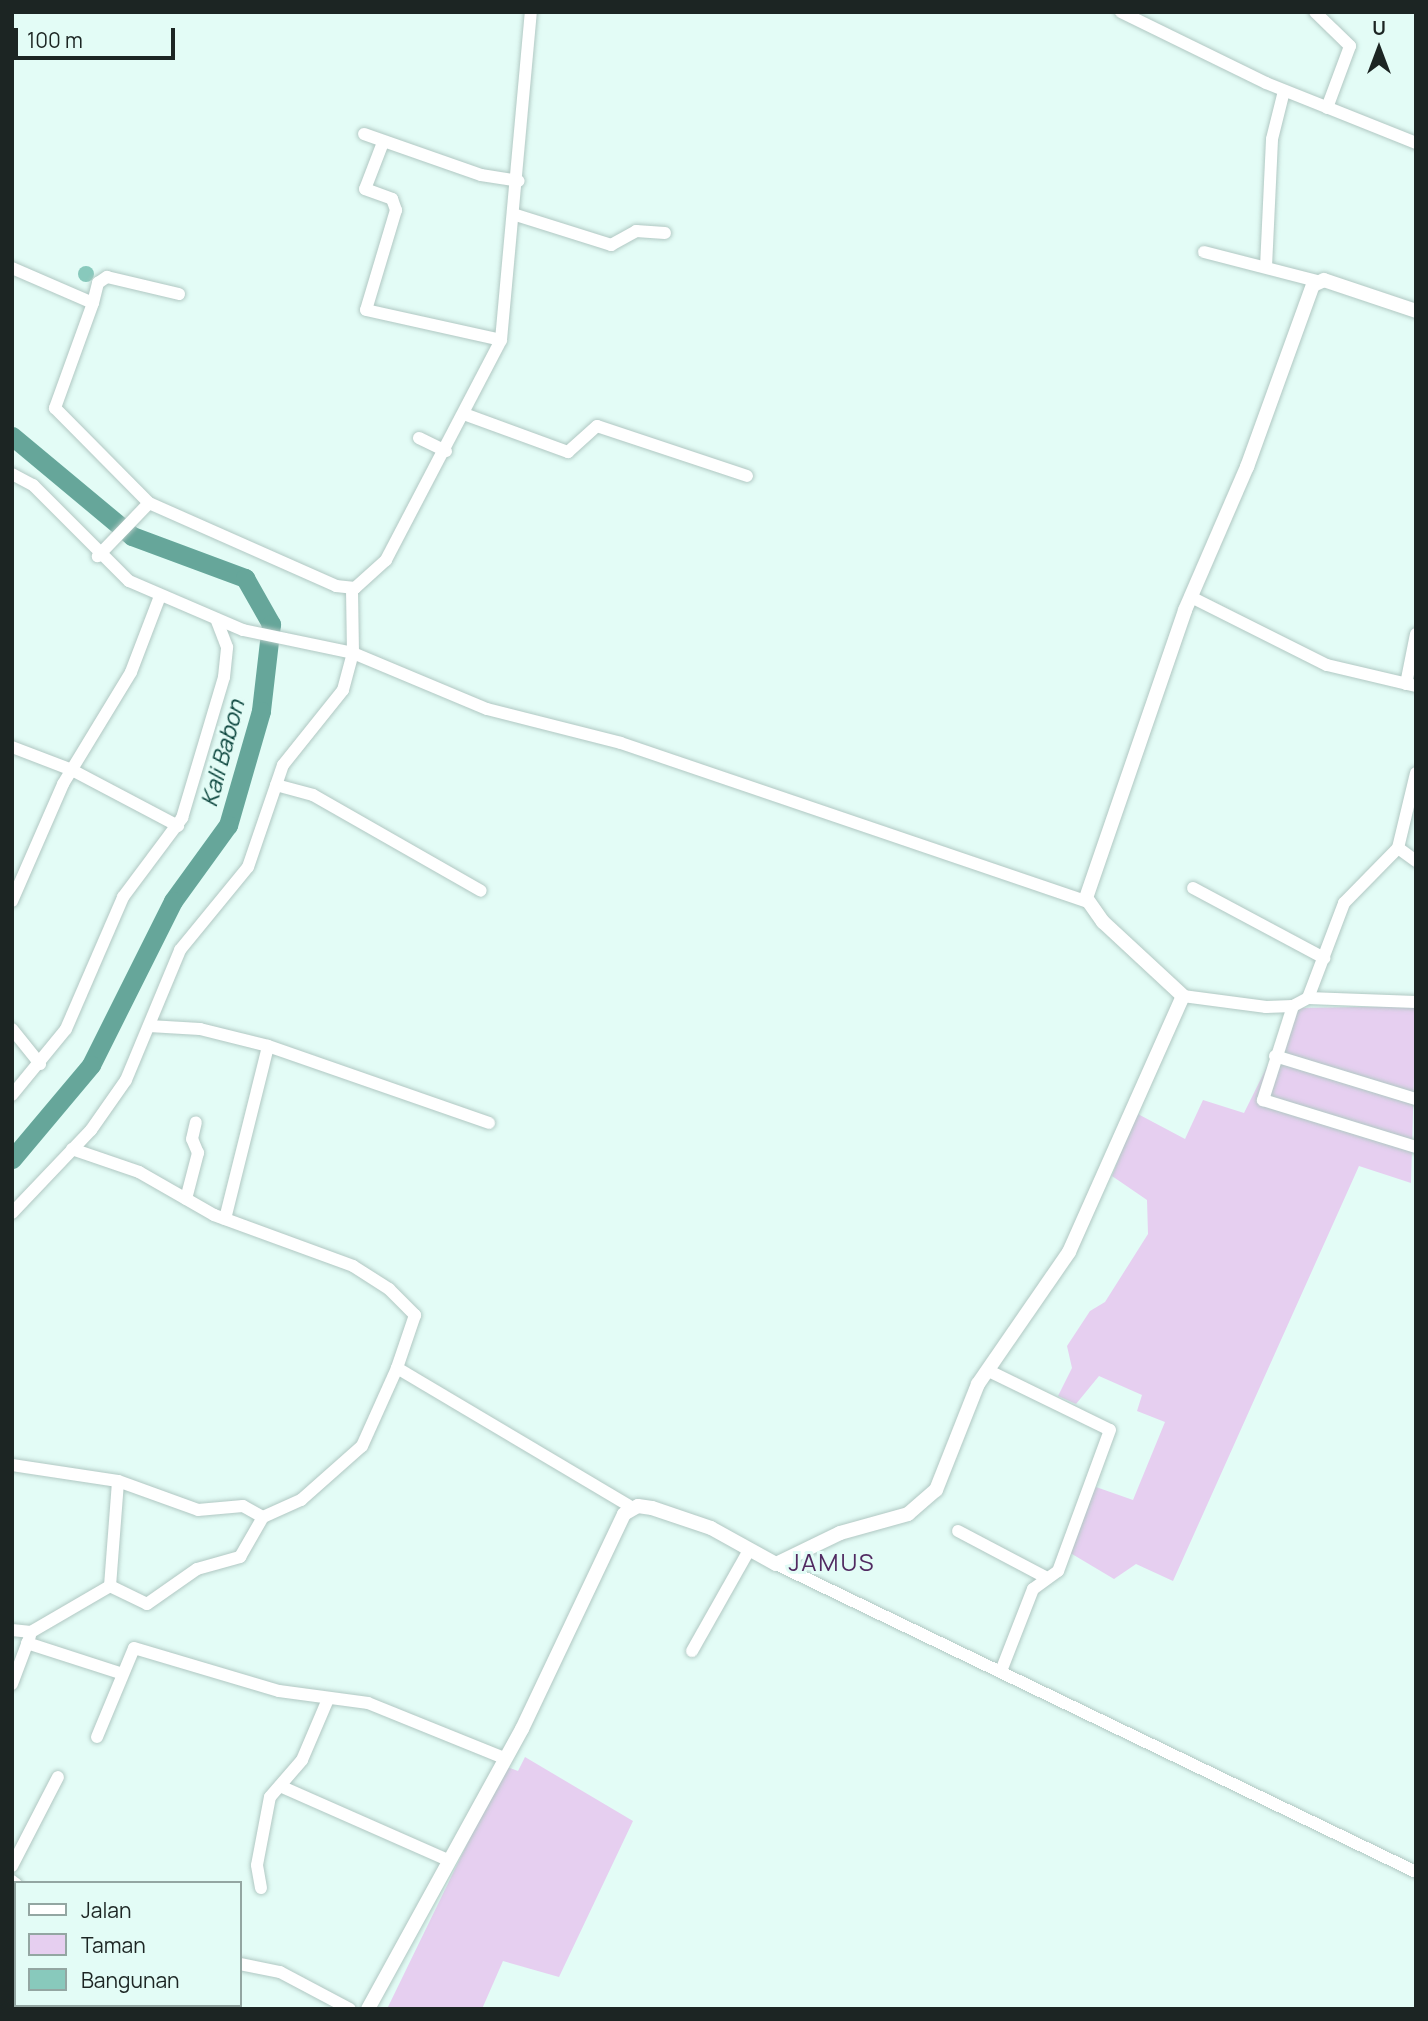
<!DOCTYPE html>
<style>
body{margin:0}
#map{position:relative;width:1428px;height:2021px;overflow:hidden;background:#e3fcf6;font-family:Manrope,sans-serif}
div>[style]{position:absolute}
.green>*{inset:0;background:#e6cff0}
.river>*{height:19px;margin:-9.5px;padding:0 9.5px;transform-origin:9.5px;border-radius:9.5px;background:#66a69a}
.building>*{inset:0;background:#88c9bc}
.round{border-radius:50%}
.roads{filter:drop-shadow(0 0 2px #b1c8c3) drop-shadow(0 0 2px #b1c8c3)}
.minor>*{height:12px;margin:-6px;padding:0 6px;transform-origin:6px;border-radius:6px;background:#fff}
.tertiary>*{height:14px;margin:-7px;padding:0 7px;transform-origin:7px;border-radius:7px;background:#fff}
.rail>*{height:6px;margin-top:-3px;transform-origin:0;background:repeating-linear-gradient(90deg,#e3fcf6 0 10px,#778884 0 20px);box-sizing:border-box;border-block:2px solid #778884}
span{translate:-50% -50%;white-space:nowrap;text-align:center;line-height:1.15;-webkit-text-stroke:6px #e3fcf6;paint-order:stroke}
.water-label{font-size:23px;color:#0c463e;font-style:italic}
.quarter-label{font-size:24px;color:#512a61;letter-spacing:2px}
.frame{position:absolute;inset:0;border:14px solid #1c2523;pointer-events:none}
.legend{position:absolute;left:14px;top:1881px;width:228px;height:126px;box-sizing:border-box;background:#e3fcf6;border:2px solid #93a6a2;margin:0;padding:9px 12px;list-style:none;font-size:21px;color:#1c2523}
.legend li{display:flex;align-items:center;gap:14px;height:35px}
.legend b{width:35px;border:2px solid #93a6a2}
.north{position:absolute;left:1344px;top:14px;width:70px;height:70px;-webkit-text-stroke:5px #e3fcf6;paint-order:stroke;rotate:0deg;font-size:19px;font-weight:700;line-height:28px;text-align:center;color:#1c2523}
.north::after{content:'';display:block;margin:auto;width:24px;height:32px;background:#1c2523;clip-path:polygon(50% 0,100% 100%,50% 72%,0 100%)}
.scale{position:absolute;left:14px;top:28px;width:161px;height:32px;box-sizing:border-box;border:4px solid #1c2523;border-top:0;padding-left:9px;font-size:21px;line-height:24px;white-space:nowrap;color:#1c2523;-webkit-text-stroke:5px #e3fcf6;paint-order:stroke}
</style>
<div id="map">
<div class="green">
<i style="clip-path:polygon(1416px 1006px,1411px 1183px,1359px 1166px,1173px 1581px,1136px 1564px,1114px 1579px,1067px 1551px,1096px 1487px,1133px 1500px,1165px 1422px,1137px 1411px,1142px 1395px,1099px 1376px,1076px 1404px,1058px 1396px,1072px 1368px,1067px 1346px,1090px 1311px,1105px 1302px,1148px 1234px,1147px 1200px,1112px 1176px,1136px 1113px,1185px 1139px,1203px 1100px,1244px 1113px,1296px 1008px)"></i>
<i style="clip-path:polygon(525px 1757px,633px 1821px,559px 1977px,503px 1961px,482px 2009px,387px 2009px,505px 1766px,518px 1771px)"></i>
</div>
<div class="river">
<i style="left:12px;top:436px;width:156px;rotate:39.8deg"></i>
<i style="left:132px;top:536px;width:121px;rotate:20.4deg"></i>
<i style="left:245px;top:578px;width:53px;rotate:60.5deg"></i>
<i style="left:271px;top:624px;width:88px;rotate:96.6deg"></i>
<i style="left:261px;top:711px;width:119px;rotate:106.1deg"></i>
<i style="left:228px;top:825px;width:94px;rotate:125.9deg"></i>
<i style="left:173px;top:901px;width:183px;rotate:116.6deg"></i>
<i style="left:91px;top:1065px;width:123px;rotate:130deg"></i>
</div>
<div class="building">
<i class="round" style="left:78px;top:266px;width:16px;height:16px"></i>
</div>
<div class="roads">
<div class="minor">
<i style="left:1121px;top:12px;width:161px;rotate:26.1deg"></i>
<i style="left:1266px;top:83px;width:162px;rotate:21.8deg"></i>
<i style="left:1315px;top:12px;width:49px;rotate:44.2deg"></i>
<i style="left:1350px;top:46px;width:66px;rotate:110.4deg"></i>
<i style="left:364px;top:134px;width:124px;rotate:19.3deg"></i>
<i style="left:481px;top:175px;width:38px;rotate:9deg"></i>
<i style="left:382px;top:145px;width:47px;rotate:111.1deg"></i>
<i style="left:365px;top:189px;width:29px;rotate:20deg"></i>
<i style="left:392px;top:199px;width:12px;rotate:70deg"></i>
<i style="left:396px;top:210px;width:104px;rotate:106.7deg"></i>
<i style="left:366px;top:310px;width:138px;rotate:12.5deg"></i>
<i style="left:516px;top:215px;width:100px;rotate:17.5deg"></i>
<i style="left:611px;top:245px;width:29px;rotate:-29deg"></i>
<i style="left:636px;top:231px;width:29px;rotate:4deg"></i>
<i style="left:1204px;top:252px;width:117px;rotate:14.4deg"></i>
<i style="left:1266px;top:267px;width:128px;rotate:-87.3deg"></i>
<i style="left:1272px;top:139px;width:49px;rotate:-76deg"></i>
<i style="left:12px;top:268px;width:88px;rotate:23.4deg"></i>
<i style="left:93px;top:303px;width:21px;rotate:-76deg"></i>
<i style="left:98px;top:283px;width:11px;rotate:-34deg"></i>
<i style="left:107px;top:277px;width:74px;rotate:13.3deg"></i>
<i style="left:93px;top:303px;width:112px;rotate:109.9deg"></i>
<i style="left:55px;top:408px;width:134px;rotate:45.3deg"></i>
<i style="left:149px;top:503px;width:74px;rotate:133.9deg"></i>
<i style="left:464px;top:414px;width:111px;rotate:20.1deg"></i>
<i style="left:568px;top:452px;width:39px;rotate:-42deg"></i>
<i style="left:597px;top:426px;width:158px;rotate:18.4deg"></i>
<i style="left:419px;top:438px;width:30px;rotate:26deg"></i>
<i style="left:12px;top:474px;width:24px;rotate:28deg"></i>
<i style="left:33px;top:485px;width:136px;rotate:45deg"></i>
<i style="left:129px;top:581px;width:124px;rotate:23.3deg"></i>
<i style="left:243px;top:630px;width:112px;rotate:11.8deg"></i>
<i style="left:353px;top:653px;width:64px;rotate:-90.9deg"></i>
<i style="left:149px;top:503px;width:205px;rotate:23.9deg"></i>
<i style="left:336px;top:586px;width:19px;rotate:6deg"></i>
<i style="left:355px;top:588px;width:42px;rotate:-42.1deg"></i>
<i style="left:386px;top:560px;width:248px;rotate:-62.4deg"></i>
<i style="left:501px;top:340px;width:329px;rotate:-84.8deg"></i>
<i style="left:1191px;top:597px;width:152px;rotate:26.6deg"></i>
<i style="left:1327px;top:665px;width:91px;rotate:13.3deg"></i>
<i style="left:1406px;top:684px;width:51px;rotate:-78.7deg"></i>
<i style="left:12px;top:747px;width:64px;rotate:21deg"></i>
<i style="left:72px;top:770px;width:120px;rotate:27.8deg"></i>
<i style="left:276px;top:785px;width:38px;rotate:15deg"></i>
<i style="left:313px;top:795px;width:193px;rotate:29.7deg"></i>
<i style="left:1398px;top:848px;width:22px;rotate:36deg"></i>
<i style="left:1193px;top:888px;width:149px;rotate:28.1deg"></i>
<i style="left:12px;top:901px;width:128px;rotate:-66.4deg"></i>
<i style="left:63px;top:784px;width:131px;rotate:-58.7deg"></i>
<i style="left:131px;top:672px;width:81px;rotate:-69.1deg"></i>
<i style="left:1183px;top:996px;width:84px;rotate:7.5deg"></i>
<i style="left:1266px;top:1007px;width:27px;rotate:-2deg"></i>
<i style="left:1293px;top:1006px;width:17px;rotate:-28deg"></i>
<i style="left:1308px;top:998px;width:102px;rotate:-69.2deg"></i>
<i style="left:1344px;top:903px;width:77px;rotate:-45.5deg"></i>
<i style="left:1398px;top:848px;width:77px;rotate:-76.5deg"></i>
<i style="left:1308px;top:998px;width:108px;rotate:2.1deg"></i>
<i style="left:1293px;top:1006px;width:99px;rotate:107.7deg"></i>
<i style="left:1263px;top:1100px;width:160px;rotate:17.1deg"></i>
<i style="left:149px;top:1026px;width:51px;rotate:3.4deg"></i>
<i style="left:200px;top:1029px;width:70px;rotate:14deg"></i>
<i style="left:268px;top:1046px;width:234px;rotate:19.2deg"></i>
<i style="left:12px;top:1029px;width:45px;rotate:51.3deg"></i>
<i style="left:1275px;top:1056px;width:147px;rotate:17deg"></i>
<i style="left:12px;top:1095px;width:85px;rotate:-50.7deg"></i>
<i style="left:66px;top:1029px;width:144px;rotate:-66.6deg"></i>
<i style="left:123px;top:897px;width:99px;rotate:-53.2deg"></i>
<i style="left:182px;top:818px;width:147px;rotate:-73.4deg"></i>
<i style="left:224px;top:677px;width:30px;rotate:-84deg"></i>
<i style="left:227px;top:647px;width:30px;rotate:-111deg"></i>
<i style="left:72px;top:1149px;width:71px;rotate:18.9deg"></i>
<i style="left:139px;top:1172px;width:86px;rotate:29.8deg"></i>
<i style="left:214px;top:1215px;width:148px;rotate:20.1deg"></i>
<i style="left:353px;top:1266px;width:43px;rotate:32.6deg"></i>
<i style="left:389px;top:1289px;width:37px;rotate:45deg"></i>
<i style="left:415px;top:1315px;width:56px;rotate:108.8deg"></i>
<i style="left:397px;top:1368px;width:272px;rotate:30.7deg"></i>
<i style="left:186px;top:1199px;width:48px;rotate:-75.4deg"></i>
<i style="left:198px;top:1153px;width:15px;rotate:-113deg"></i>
<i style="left:192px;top:1139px;width:17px;rotate:-77deg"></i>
<i style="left:12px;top:1213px;width:115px;rotate:-46.4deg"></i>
<i style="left:91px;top:1130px;width:61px;rotate:-55deg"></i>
<i style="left:126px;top:1080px;width:141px;rotate:-67.4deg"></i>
<i style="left:180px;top:950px;width:107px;rotate:-50.7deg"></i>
<i style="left:248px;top:867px;width:108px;rotate:-71.1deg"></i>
<i style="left:283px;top:765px;width:96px;rotate:-51.3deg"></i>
<i style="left:343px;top:690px;width:38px;rotate:-75deg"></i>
<i style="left:353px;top:653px;width:145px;rotate:22.7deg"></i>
<i style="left:487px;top:709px;width:138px;rotate:14.2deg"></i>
<i style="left:621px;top:743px;width:492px;rotate:18.8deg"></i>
<i style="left:225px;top:1219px;width:178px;rotate:-76deg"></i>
<i style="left:991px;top:1372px;width:132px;rotate:26deg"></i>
<i style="left:1110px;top:1430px;width:150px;rotate:110.2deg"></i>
<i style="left:1058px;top:1571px;width:31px;rotate:144deg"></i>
<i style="left:1033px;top:1589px;width:88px;rotate:111.3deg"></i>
<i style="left:12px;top:1465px;width:107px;rotate:8.6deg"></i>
<i style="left:118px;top:1481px;width:85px;rotate:19.9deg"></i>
<i style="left:198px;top:1510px;width:45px;rotate:-5.1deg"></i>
<i style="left:243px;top:1506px;width:23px;rotate:29deg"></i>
<i style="left:958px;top:1531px;width:101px;rotate:27.8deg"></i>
<i style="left:776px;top:1564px;width:710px;rotate:25.7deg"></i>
<i style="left:110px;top:1586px;width:105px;rotate:-85.6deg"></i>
<i style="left:12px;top:1630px;width:19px;rotate:6deg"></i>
<i style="left:31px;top:1632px;width:91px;rotate:-30.2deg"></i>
<i style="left:110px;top:1586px;width:41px;rotate:25.9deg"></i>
<i style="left:147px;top:1604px;width:61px;rotate:-35deg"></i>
<i style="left:197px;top:1569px;width:45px;rotate:-15.6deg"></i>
<i style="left:240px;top:1557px;width:46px;rotate:-60.1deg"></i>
<i style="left:263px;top:1517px;width:42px;rotate:-24.1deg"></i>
<i style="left:301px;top:1500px;width:81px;rotate:-41.5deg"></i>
<i style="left:362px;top:1446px;width:85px;rotate:-65.8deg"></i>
<i style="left:27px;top:1643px;width:98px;rotate:17.9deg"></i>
<i style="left:692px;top:1651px;width:114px;rotate:-60.5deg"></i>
<i style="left:12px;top:1684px;width:51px;rotate:-69.4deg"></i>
<i style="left:97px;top:1737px;width:96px;rotate:-67.4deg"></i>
<i style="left:134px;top:1648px;width:151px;rotate:16.5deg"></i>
<i style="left:279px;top:1691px;width:90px;rotate:7.7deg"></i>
<i style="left:368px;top:1703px;width:147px;rotate:22deg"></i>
<i style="left:280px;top:1786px;width:184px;rotate:23.8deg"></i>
<i style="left:12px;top:1866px;width:100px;rotate:-62.7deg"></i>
<i style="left:12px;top:1881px;width:5px;rotate:37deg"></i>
<i style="left:261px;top:1888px;width:23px;rotate:-100deg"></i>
<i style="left:257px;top:1865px;width:69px;rotate:-79.2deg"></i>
<i style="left:270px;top:1797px;width:49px;rotate:-49.1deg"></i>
<i style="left:302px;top:1760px;width:66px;rotate:-66.9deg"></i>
<i style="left:12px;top:1920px;width:5px;rotate:37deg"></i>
<i style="left:240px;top:1964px;width:41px;rotate:11.3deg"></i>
<i style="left:280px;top:1972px;width:79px;rotate:27.9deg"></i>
<i style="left:108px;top:2005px;width:6px;rotate:45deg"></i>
<i style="left:152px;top:2005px;width:6px;rotate:45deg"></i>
</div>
<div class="tertiary">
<i style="left:368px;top:2009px;width:320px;rotate:-61.2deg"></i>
<i style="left:522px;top:1729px;width:238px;rotate:-64.6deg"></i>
<i style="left:624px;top:1514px;width:16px;rotate:-30deg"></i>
<i style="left:638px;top:1506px;width:14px;rotate:8deg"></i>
<i style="left:652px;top:1508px;width:62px;rotate:18.7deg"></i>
<i style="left:711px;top:1528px;width:74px;rotate:29deg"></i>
<i style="left:776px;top:1564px;width:71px;rotate:-25.8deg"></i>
<i style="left:840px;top:1533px;width:71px;rotate:-15.6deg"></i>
<i style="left:908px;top:1514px;width:37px;rotate:-41deg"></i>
<i style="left:936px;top:1490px;width:114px;rotate:-68.4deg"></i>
<i style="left:978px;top:1384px;width:160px;rotate:-55.4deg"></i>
<i style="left:1069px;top:1252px;width:280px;rotate:-66deg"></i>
<i style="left:1183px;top:996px;width:109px;rotate:-137.2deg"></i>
<i style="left:1103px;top:922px;width:29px;rotate:-125deg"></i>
<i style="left:1086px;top:898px;width:305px;rotate:-71deg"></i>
<i style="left:1185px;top:610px;width:156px;rotate:-66.6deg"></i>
<i style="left:1247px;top:467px;width:194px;rotate:-70.1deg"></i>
<i style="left:1313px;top:285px;width:12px;rotate:-24deg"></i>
<i style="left:1324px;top:280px;width:97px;rotate:18.6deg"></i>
</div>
</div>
<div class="rail">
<i style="left:12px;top:1914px;width:5px;rotate:37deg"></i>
<i style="left:128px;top:2005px;width:6px;rotate:45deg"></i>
</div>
<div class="water-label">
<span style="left:222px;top:753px;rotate:-75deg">Kali Babon</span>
</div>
<div class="quarter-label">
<span style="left:832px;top:1562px">JAMUS</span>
</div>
<div class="frame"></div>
<ul class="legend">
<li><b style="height:9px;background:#fff"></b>Jalan</li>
<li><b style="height:19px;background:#e6cff0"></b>Taman</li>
<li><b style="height:19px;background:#88c9bc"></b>Bangunan</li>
</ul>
<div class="north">U</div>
<div class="scale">100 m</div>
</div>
